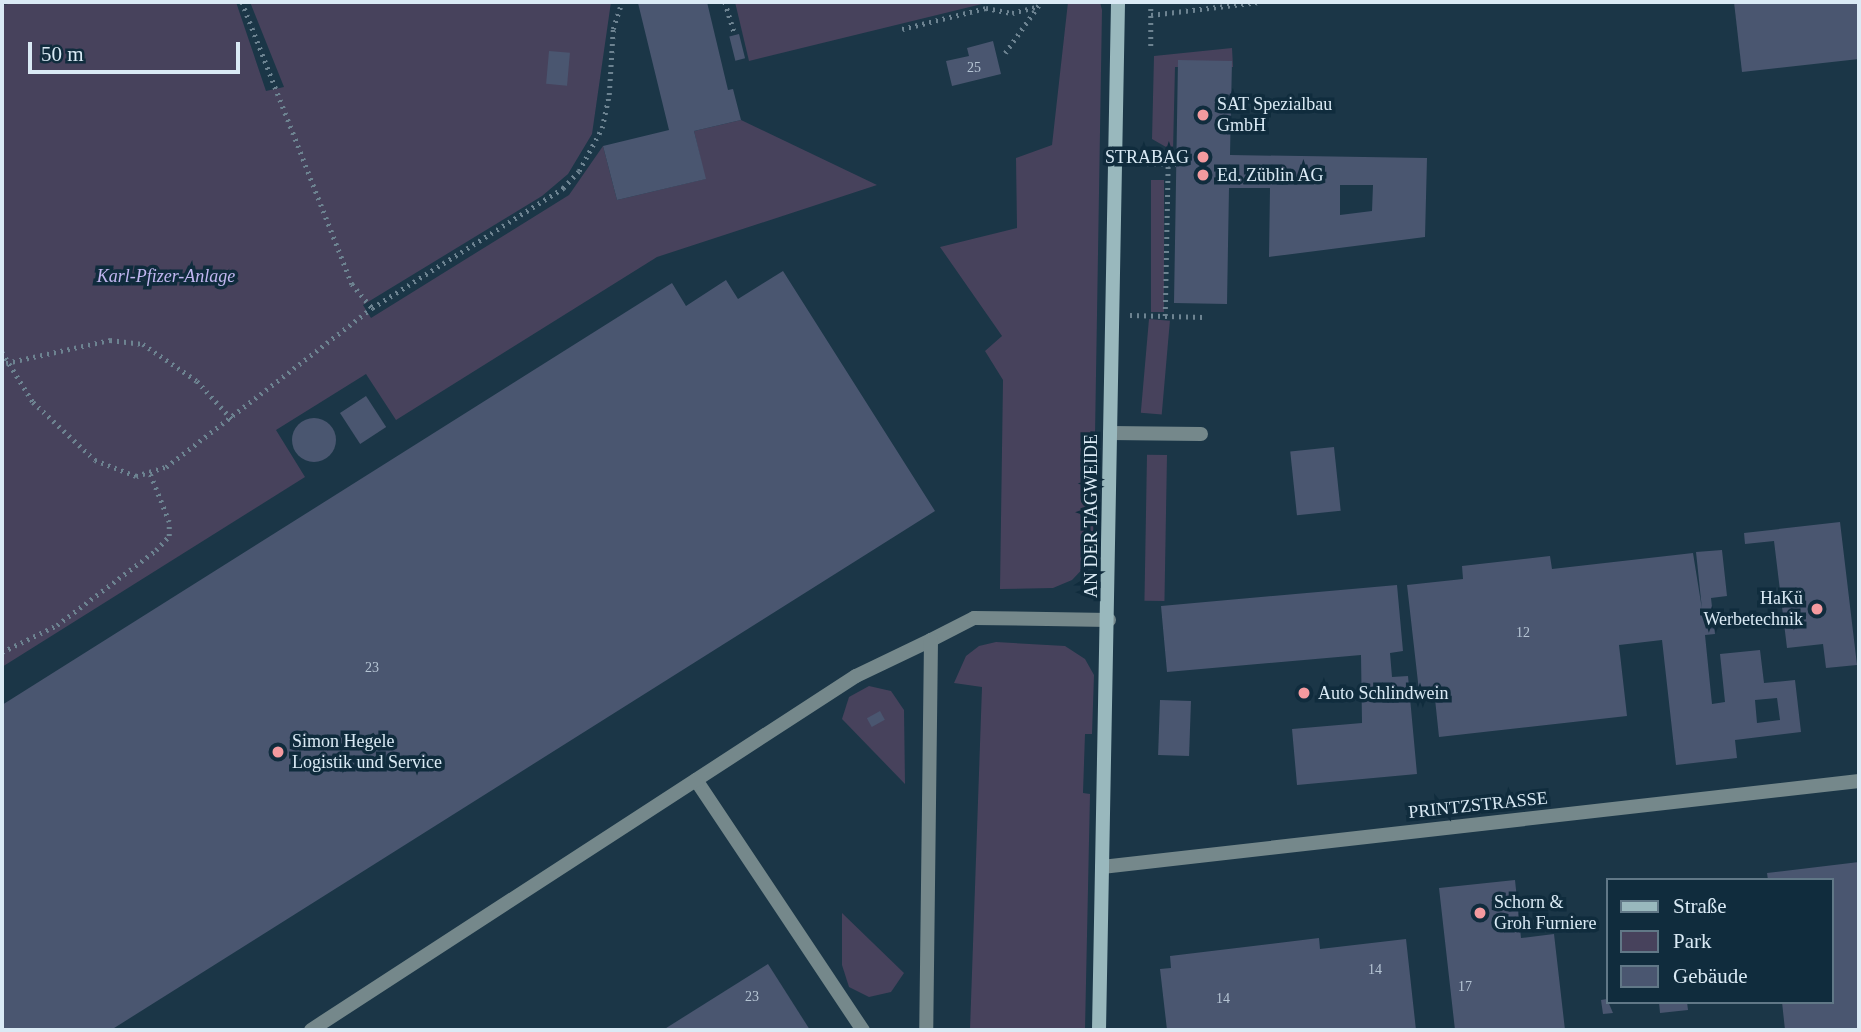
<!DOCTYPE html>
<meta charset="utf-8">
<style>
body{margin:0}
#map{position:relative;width:1861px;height:1032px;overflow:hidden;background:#1b3647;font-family:Georgia,serif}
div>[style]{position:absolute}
.green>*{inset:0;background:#47425c;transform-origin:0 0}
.building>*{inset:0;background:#4a5670;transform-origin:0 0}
.round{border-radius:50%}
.path>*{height:4.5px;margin-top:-2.25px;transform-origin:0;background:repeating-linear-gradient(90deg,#6d8391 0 2px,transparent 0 7px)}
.service>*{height:14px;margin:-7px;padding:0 7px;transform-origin:7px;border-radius:7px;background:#75888b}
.minor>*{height:14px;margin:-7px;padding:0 7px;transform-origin:7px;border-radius:7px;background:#75888b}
.secondary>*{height:14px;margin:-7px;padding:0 7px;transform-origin:7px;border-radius:7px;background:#99b8bd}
.dots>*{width:19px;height:19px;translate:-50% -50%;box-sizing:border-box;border:4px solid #102c3d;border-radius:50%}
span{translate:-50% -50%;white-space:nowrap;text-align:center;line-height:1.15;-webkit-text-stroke:7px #102c3d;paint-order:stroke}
.number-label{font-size:14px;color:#b6c5d4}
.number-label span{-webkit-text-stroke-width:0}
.poi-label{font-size:18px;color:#daeaf5}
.left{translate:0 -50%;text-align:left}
.right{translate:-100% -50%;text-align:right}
.park-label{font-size:18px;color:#c1b6f0;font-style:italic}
.street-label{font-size:18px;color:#daeaf5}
.frame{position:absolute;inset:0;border:4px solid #daeaf5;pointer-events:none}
.legend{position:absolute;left:1606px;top:878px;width:228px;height:126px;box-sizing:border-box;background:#102c3d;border:2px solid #617887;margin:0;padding:9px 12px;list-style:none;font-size:21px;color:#daeaf5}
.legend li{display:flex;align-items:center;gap:14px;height:35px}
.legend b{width:35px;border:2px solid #617887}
.scale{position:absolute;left:28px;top:42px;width:212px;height:32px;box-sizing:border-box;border:4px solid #daeaf5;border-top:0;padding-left:9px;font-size:21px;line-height:24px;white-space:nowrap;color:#daeaf5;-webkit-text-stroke:5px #102c3d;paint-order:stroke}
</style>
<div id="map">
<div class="green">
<i style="clip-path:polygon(21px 2px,236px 2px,266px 91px,284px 87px,250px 2px,611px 2px,592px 134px,568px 174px,542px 196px,363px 305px,371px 318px,569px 195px,603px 146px,617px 200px,705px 179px,694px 131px,741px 120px,877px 185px,657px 257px,396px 420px,366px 374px,276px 430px,305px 477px,2px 667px,2px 5px)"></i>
<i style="clip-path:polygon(735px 2px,981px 2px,982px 4px,749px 61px)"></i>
<i style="clip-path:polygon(1068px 2px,1100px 2px,1102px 10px,1093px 558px,1072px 580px,1053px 588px,1000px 589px,1003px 380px,985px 351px,1002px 336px,940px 247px,1017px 228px,1016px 158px,1052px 145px)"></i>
<i style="clip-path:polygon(1232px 48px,1233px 67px,1175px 67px,1173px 151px,1152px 139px,1154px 56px)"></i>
<i style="left:1164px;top:180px;width:132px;height:13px;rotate:90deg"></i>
<i style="left:1149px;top:319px;width:21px;height:94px;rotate:5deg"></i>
<i style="left:1167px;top:455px;width:146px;height:20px;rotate:91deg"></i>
<i style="clip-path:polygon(996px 642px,1065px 646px,1085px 659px,1094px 675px,1092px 734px,1085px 734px,1083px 793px,1090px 794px,1085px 1030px,970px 1030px,982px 687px,954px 683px,966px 656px,979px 646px)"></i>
<i style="clip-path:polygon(869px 686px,891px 691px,904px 710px,905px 784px,842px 719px,849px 697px)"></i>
<i style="clip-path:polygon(842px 913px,904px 973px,891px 992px,869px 997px,849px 987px,842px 965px)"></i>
</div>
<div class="building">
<i style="clip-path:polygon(707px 2px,728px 90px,733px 89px,741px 120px,694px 131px,706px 179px,617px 200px,603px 146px,669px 130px,638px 3px)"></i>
<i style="clip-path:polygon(1734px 2px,1859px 2px,1859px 59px,1742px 72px)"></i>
<i style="left:739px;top:34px;width:25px;height:10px;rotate:76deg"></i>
<i style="clip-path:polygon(993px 41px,1001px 74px,952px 86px,946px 61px,969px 56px,967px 48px)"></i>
<i style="left:549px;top:51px;width:21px;height:33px;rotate:5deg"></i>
<i style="clip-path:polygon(evenodd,1178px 60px,1232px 61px,1230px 155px,1427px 158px,1425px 237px,1269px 257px,1270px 188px,1229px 188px,1227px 304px,1174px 303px,1178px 60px,1340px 185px,1373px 185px,1372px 211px,1340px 215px,1340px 185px)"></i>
<i style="clip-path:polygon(783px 271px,935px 511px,111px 1030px,2px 1030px,2px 705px,672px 283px,686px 306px,726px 280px,738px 299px)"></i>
<i style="left:366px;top:396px;width:37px;height:31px;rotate:57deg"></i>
<i class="round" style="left:292px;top:418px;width:44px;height:44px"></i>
<i style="left:1334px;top:447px;width:64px;height:44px;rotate:84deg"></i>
<i style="clip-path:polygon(1840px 522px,1857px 665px,1826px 668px,1823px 644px,1787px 648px,1774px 541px,1745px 544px,1744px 533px)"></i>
<i style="clip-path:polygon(evenodd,1722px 550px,1727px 596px,1711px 598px,1715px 634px,1705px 635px,1712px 704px,1725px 702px,1720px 654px,1760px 650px,1764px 683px,1795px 680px,1801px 732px,1735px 740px,1737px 758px,1676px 765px,1662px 640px,1619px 645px,1627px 716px,1439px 737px,1435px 699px,1420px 700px,1407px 585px,1463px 579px,1462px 566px,1550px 556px,1552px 569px,1693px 553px,1702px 609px,1696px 552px,1722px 550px,1777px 698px,1780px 720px,1757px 723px,1755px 700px,1777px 698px)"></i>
<i style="clip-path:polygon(1397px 585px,1403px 651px,1390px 653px,1392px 677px,1408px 676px,1417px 774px,1297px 785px,1292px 729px,1362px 723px,1361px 655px,1167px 672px,1161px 606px)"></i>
<i style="left:1160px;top:700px;width:31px;height:55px;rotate:2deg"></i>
<i style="left:880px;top:711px;width:10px;height:15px;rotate:61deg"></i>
<i style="clip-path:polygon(1859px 862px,1859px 1030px,1785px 1030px,1782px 1002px,1831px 1002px,1831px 880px,1768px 880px,1767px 873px)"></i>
<i style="clip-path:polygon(1515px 880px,1521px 938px,1554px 934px,1565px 1030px,1455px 1030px,1439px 888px)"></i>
<i style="clip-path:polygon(1319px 938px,1320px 949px,1406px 939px,1416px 1030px,1167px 1030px,1160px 969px,1171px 968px,1170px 956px)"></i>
<i style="clip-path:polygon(768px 964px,810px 1030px,663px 1030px)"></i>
<i style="clip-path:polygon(1607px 999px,1613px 1013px,1603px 1014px,1601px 1000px)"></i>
<i style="clip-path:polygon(1659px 1002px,1687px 1002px,1688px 1010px,1660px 1013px)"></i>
</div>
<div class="path">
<i style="left:242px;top:2px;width:303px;rotate:68.7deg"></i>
<i style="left:352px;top:284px;width:31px;rotate:50deg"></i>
<i style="left:725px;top:2px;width:34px;rotate:73deg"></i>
<i style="left:1151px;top:2px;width:44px;rotate:90deg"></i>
<i style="left:1151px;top:15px;width:109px;rotate:-6.9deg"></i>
<i style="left:902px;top:29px;width:87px;rotate:-14deg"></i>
<i style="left:986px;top:8px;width:26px;rotate:11deg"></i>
<i style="left:1012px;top:13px;width:25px;rotate:-14deg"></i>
<i style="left:1005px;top:53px;width:62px;rotate:-54.8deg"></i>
<i style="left:1133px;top:163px;width:43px;rotate:1.3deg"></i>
<i style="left:1130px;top:315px;width:74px;rotate:1.5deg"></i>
<i style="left:1165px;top:316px;width:152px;rotate:-88.9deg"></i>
<i style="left:2px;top:352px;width:59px;rotate:58.2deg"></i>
<i style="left:33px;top:402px;width:85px;rotate:43.1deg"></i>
<i style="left:95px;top:460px;width:44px;rotate:21.3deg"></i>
<i style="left:136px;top:476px;width:31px;rotate:-17deg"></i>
<i style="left:166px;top:467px;width:260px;rotate:-37.7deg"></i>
<i style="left:372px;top:308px;width:226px;rotate:-32.1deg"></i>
<i style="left:563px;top:188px;width:23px;rotate:-47deg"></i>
<i style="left:579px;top:171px;width:49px;rotate:-61.9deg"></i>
<i style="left:602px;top:128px;width:34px;rotate:-78deg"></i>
<i style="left:609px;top:95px;width:66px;rotate:-86.5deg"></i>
<i style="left:613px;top:29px;width:28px;rotate:-72deg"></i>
<i style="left:6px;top:363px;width:107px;rotate:-12.5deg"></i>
<i style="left:110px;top:340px;width:33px;rotate:7deg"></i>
<i style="left:143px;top:344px;width:65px;rotate:34.4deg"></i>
<i style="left:197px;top:381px;width:52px;rotate:47.4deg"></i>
<i style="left:2px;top:652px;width:61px;rotate:-26.1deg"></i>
<i style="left:57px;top:625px;width:124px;rotate:-37.1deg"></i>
<i style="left:156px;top:550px;width:19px;rotate:-47deg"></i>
<i style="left:169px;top:536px;width:14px;rotate:-90deg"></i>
<i style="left:169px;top:522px;width:52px;rotate:-111.6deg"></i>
</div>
<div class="service">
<i style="left:1110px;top:433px;width:91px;rotate:0.6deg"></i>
<i style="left:931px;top:640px;width:48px;rotate:-27.1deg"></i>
<i style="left:974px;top:618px;width:135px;rotate:0.8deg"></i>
<i style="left:696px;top:780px;width:301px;rotate:56.3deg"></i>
<i style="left:311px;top:1030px;width:650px;rotate:-33.01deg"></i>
<i style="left:856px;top:676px;width:83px;rotate:-25.6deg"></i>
<i style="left:931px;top:640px;width:390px;rotate:90.7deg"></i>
</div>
<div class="minor">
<i style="left:1102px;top:867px;width:762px;rotate:-6.48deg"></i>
</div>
<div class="secondary">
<i style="left:1099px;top:1030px;width:1028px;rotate:-88.94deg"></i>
</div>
<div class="dots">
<i style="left:1203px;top:115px;background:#f49a9f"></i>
<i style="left:1203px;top:157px;background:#f49a9f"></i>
<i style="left:1203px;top:175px;background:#f49a9f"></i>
<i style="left:1817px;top:609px;background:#f49a9f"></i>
<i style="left:1304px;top:693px;background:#f49a9f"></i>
<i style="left:278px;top:752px;background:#f49a9f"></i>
<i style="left:1480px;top:913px;background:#f49a9f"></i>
</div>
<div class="number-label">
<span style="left:974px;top:68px">25</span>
<span style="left:1523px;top:633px">12</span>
<span style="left:372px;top:668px">23</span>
<span style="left:1375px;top:970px">14</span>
<span style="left:1465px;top:987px">17</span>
<span style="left:752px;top:997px">23</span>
<span style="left:1223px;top:999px">14</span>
</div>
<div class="poi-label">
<span class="left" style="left:1217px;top:115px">SAT Spezialbau<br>GmbH</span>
<span class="right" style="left:1189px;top:157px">STRABAG</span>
<span class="left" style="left:1217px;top:175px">Ed. Züblin AG</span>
<span class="right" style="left:1803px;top:609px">HaKü<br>Werbetechnik</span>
<span class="left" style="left:1318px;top:693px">Auto Schlindwein</span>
<span class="left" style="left:292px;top:752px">Simon Hegele<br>Logistik und Service</span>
<span class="left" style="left:1494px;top:913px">Schorn &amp;<br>Groh Furniere</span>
</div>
<div class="park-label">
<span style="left:166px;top:276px">Karl-Pfizer-Anlage</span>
</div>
<div class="street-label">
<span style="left:1091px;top:516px;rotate:-90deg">AN DER TAGWEIDE</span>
<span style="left:1478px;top:805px;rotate:-6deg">PRINTZSTRASSE</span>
</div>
<div class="frame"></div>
<ul class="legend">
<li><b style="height:9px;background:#99b8bd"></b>Straße</li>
<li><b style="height:19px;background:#47425c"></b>Park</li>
<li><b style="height:19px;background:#4a5670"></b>Gebäude</li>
</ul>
<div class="scale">50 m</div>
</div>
